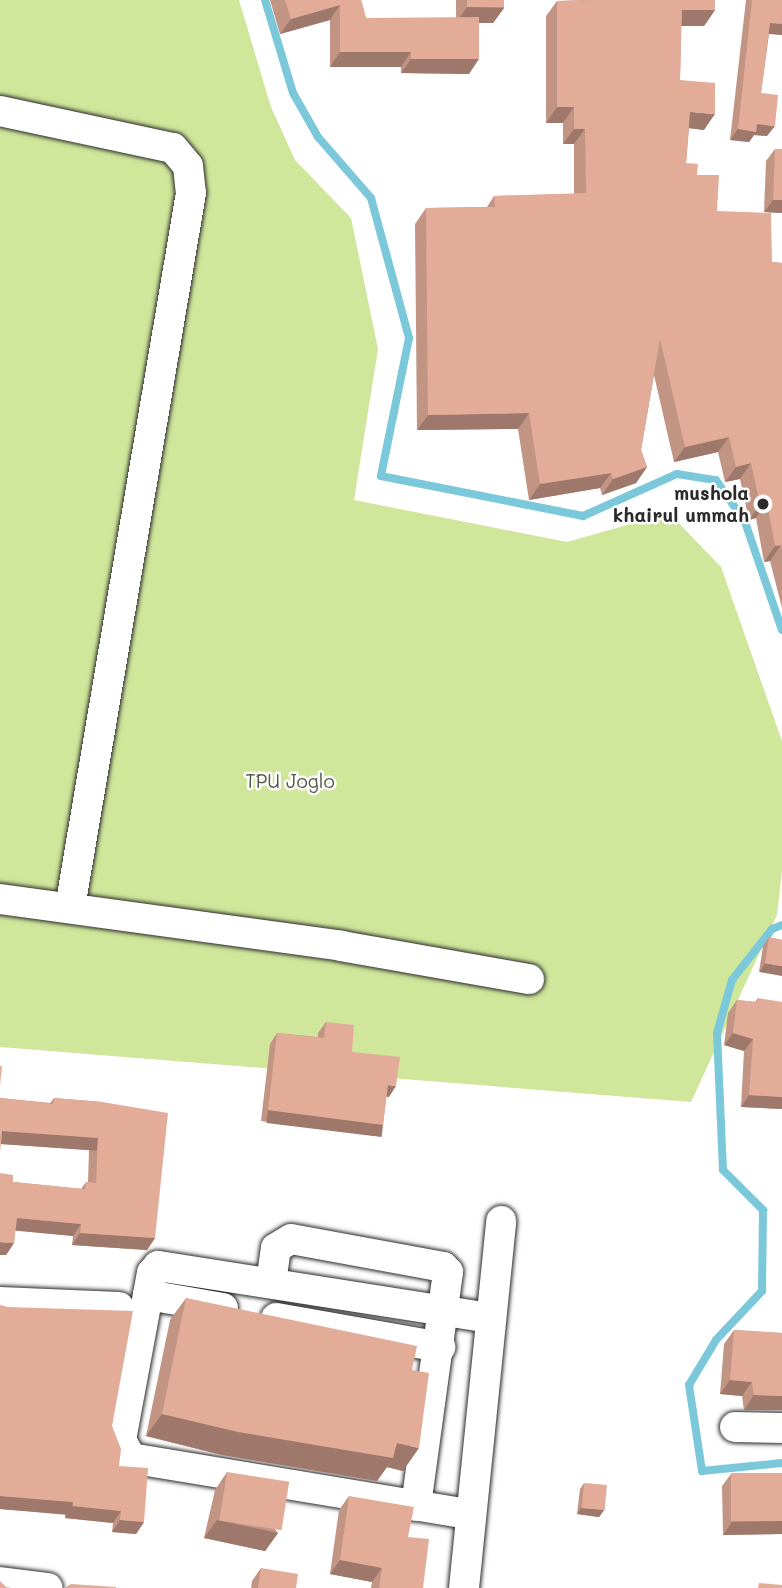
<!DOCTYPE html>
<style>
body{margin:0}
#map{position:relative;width:782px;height:1588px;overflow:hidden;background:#fff;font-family:Mali,sans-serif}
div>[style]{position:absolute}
.green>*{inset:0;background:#d0e69b}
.stream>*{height:8px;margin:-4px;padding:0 4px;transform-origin:4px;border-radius:4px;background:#7bc8da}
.roads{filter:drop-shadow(0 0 2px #2b2b2b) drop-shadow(0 0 2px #2b2b2b)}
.minor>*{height:30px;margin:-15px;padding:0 15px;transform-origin:15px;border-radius:15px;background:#fff}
.wall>*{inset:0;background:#c29484}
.shaded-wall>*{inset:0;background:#9e786b;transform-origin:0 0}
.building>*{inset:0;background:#e2ac99;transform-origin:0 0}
.dots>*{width:19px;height:19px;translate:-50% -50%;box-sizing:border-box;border:4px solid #fff;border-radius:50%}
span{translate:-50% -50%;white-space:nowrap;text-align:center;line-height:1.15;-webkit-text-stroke:5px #fff;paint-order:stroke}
.poi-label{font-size:19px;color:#2b2b2b;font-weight:700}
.right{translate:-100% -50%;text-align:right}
.park-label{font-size:19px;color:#545a47}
</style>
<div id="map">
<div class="green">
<i style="clip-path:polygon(0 0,239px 0,271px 107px,295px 160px,351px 218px,378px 349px,354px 500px,567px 542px,669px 513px,721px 567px,782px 741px,782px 871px,777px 915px,691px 1102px,0 1047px)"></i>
</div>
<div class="stream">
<i style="left:265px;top:0;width:97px;rotate:73.2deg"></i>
<i style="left:293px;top:93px;width:51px;rotate:60.4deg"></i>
<i style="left:318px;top:137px;width:81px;rotate:49deg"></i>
<i style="left:371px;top:198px;width:145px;rotate:74.8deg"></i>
<i style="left:409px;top:338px;width:141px;rotate:101.5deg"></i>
<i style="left:381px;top:476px;width:206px;rotate:11.2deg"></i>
<i style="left:583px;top:516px;width:103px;rotate:-24.1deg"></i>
<i style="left:677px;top:474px;width:39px;rotate:9deg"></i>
<i style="left:716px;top:480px;width:51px;rotate:55.4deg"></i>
<i style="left:745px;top:522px;width:114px;rotate:71.1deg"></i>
<i style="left:782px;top:925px;width:11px;rotate:158deg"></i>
<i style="left:772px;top:929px;width:65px;rotate:128.1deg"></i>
<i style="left:732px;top:980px;width:55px;rotate:105.8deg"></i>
<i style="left:717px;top:1033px;width:137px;rotate:87.5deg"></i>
<i style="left:723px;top:1170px;width:57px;rotate:45deg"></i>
<i style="left:763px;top:1210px;width:81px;rotate:90.7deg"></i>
<i style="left:762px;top:1291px;width:67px;rotate:133.2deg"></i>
<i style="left:716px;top:1340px;width:52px;rotate:121deg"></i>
<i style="left:689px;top:1385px;width:87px;rotate:81.4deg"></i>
<i style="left:702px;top:1471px;width:80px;rotate:-5.7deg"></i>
</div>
<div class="roads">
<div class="minor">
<i style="left:0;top:111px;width:177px;rotate:12.1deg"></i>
<i style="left:173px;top:148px;width:23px;rotate:50deg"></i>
<i style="left:188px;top:166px;width:27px;rotate:84deg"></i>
<i style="left:191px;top:193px;width:725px;rotate:99.61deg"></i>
<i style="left:0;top:899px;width:344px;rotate:7.8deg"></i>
<i style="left:341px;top:946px;width:191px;rotate:10deg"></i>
<i style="left:271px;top:1283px;width:35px;rotate:-82deg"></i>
<i style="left:276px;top:1248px;width:17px;rotate:-31deg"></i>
<i style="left:291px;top:1239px;width:155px;rotate:10.4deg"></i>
<i style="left:443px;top:1267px;width:7px;rotate:45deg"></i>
<i style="left:448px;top:1272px;width:236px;rotate:97.8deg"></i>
<i style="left:148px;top:1295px;width:76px;rotate:9.8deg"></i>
<i style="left:0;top:1302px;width:119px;rotate:2.4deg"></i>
<i style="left:276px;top:1318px;width:167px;rotate:10deg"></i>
<i style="left:735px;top:1427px;width:47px;rotate:1.2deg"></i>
<i style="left:468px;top:1514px;width:342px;rotate:-170.6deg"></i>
<i style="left:131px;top:1458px;width:21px;rotate:-119deg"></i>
<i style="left:121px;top:1440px;width:170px;rotate:-79.5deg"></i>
<i style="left:152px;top:1273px;width:9px;rotate:-49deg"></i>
<i style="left:158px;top:1266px;width:337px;rotate:8.9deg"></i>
<i style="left:0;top:1582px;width:48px;rotate:7.1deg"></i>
<i style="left:464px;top:1588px;width:369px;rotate:-84.2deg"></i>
</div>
</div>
<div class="wall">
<i style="clip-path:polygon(270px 0,361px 0,366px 18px,456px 18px,456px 0,504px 0,504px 8px,493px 23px,479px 23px,469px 74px,401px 73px,401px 67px,330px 67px,330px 20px,280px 34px)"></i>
<i style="clip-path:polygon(586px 0,715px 0,715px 10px,704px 26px,681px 26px,680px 80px,704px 130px,689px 128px,686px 163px,697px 175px,717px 211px,772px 262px,782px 263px,782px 608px,770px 561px,764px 562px,756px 518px,749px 520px,740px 479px,725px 482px,718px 452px,674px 462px,654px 375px,641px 450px,647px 467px,636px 483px,602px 495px,600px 488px,529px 500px,518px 429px,417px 430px,415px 224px,426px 208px,487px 207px,494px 196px,574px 194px,574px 144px,563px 144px,563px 123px,546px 123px,546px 16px,557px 1px)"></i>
<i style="clip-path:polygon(746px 0,782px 0,782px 35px,769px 34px,761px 93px,767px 136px,754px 135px,749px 142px,730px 140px)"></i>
<i style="clip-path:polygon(775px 149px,782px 213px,764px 212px,766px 161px)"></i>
<i style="clip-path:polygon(769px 937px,782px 940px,759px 972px,763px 946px)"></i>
<i style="clip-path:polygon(758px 998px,782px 1109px,741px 1107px,744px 1051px,724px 1045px,728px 1013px,737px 1000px,755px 1002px)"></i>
<i style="clip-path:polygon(326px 1022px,352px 1052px,389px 1097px,386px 1097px,383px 1125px,376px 1136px,261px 1121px,270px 1044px,277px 1033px,318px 1037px,318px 1033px)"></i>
<i style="clip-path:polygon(0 1098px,50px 1103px,54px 1098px,102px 1102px,155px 1238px,147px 1250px,72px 1245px,73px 1236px,15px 1230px,14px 1243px,6px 1255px,13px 1182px,81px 1189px,86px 1182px,88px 1182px,89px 1150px,1px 1144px)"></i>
<i style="clip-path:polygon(186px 1298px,412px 1370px,403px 1471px,387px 1467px,377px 1481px,222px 1455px,146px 1436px,170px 1320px)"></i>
<i style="clip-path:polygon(0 1305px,112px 1426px,119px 1466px,144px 1522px,136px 1534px,112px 1532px,113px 1523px,65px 1518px,65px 1514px,0 1509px)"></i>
<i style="clip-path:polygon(734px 1330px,782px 1333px,782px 1410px,744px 1410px,742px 1396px,720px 1394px,724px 1344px)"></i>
<i style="clip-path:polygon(227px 1472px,278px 1533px,265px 1551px,204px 1538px,215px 1490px)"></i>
<i style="clip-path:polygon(782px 1473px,782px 1534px,723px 1535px,722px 1486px,731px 1474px)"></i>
<i style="clip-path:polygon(584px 1483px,604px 1510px,599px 1517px,577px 1514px,580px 1489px)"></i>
<i style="clip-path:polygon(349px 1496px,408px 1537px,423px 1588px,371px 1588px,372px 1582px,330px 1574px,339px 1510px)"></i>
<i style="clip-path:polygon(261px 1568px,296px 1588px,251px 1588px,252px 1581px)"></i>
</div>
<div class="shaded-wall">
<i style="clip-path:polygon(340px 5px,330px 20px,280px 34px,291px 19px)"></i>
<i style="clip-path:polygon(467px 7px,504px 8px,493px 23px,456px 23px)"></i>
<i style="clip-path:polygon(682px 10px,715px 10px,704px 26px,671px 26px)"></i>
<i style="clip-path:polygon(770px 23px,782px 24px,782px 35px,763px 33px)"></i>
<i style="clip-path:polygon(340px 52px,411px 52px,401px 67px,330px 67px)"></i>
<i style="clip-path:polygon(411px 59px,479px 59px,469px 74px,401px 73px)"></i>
<i style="clip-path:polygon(557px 107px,574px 107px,563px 123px,546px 123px)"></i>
<i style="clip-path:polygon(690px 112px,715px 114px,704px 130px,679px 127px)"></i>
<i style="clip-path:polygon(757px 124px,775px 126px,767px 136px,754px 135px,749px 142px,730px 140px,738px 129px)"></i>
<i style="clip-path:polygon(574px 129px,585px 129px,574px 144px,563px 144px)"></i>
<i style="clip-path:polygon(773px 200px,782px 200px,782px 213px,764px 212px)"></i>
<i style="clip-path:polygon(529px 413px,518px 429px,417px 430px,428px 415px)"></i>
<i style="clip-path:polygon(729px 437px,718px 452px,674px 462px,685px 447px)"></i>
<i style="clip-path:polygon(751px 463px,740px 479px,725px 482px,736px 467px)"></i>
<i style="clip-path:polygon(647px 467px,636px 483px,602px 495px,613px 479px)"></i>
<i style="clip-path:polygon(611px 473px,600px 488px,529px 500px,540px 484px)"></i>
<i style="clip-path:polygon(767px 502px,756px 518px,749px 520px,760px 504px)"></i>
<i style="clip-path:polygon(781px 545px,770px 561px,764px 562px,775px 546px)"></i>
<i style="clip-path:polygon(765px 963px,782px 966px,782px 976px,759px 972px)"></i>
<i style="clip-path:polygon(733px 1033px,753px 1039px,744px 1051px,724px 1045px)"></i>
<i style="clip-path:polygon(388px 1085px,396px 1086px,389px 1097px,380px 1096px)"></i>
<i style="clip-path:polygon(749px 1095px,782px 1097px,782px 1109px,741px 1107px)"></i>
<i style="left:268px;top:1110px;width:116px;height:13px;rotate:7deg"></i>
<i style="left:2px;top:1131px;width:96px;height:13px;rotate:4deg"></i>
<i style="clip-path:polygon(17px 1218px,81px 1224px,73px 1236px,8px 1230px)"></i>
<i style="clip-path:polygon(80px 1233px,155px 1238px,147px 1250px,72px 1245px)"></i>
<i style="clip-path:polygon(0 1242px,14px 1243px,6px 1255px,0 1255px)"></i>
<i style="clip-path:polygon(730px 1380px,752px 1382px,742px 1396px,720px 1394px)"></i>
<i style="clip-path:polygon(754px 1395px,782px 1396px,782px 1410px,744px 1410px)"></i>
<i style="clip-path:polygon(162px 1414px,397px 1443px,419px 1448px,403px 1471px,387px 1467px,377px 1481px,222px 1455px,146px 1436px)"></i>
<i style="left:0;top:1496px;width:73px;height:13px;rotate:5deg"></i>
<i style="clip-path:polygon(73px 1506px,121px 1511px,113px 1523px,65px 1518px)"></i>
<i style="clip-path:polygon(581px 1508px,604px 1510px,599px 1517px,577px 1514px)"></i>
<i style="clip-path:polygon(120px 1520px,144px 1522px,136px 1534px,112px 1532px)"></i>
<i style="clip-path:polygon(217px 1520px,278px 1533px,265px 1551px,204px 1538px)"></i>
<i style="clip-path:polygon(782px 1521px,782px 1534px,723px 1535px,732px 1522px)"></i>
<i style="clip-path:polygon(340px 1560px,382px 1568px,372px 1582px,330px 1574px)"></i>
</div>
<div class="building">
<i style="clip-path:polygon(285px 0,361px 0,366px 18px,479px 17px,479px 59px,411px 59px,411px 52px,340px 52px,340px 5px,291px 19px)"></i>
<i style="left:467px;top:0;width:37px;height:7px"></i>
<i style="clip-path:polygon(598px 0,715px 0,715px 10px,682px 10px,680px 80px,715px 83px,715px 114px,690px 112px,686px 163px,698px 164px,697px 175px,719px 175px,717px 211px,771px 213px,772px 262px,782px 263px,782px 549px,781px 545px,775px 546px,767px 502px,760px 504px,751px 463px,736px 467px,729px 437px,685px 447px,660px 339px,641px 450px,647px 467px,613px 479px,611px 473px,540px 484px,529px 413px,428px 415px,426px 208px,495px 207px,494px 196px,586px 193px,585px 129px,574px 129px,574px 107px,557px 107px,557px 1px)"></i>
<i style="clip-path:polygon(752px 0,782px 0,782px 24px,770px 23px,761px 93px,778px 95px,775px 126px,757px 124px,756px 132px,738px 129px)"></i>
<i style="clip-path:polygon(775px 149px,782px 149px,782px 200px,773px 200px)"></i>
<i style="clip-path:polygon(769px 937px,782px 940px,782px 966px,765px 963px)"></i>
<i style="clip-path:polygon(758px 998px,782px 1002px,782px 1097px,749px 1095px,753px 1039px,733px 1033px,737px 1000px,757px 1002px)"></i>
<i style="clip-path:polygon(326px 1022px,354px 1025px,352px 1052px,400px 1057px,396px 1086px,388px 1085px,383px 1125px,268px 1110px,277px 1033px,324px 1038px)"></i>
<i style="clip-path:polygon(0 1066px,2px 1066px,0 1086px)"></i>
<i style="clip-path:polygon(0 1098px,53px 1104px,54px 1098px,102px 1102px,168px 1113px,155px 1238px,80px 1233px,81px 1224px,17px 1218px,14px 1243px,0 1242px,0 1173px,13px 1175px,13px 1182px,85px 1189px,86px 1182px,96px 1183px,98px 1138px,2px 1131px,0 1153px)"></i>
<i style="clip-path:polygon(186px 1298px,417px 1346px,412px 1370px,429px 1373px,419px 1448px,397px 1443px,393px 1458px,238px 1432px,162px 1414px)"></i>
<i style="clip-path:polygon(0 1305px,8px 1307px,133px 1311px,112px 1426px,121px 1449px,119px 1466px,148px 1468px,144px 1522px,120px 1520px,121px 1511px,73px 1506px,73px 1502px,0 1496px)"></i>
<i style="clip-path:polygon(734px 1330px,782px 1333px,782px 1396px,754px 1395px,752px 1382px,730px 1380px)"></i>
<i style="left:227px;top:1472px;width:63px;height:49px;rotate:9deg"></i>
<i style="left:782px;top:1473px;width:48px;height:51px;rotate:90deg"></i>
<i style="left:584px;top:1483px;width:23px;height:25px;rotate:5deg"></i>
<i style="clip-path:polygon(349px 1496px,414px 1507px,408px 1537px,429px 1539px,423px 1588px,379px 1588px,382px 1568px,340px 1560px)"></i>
<i style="clip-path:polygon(261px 1568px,298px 1574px,296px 1588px,258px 1588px)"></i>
<i style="clip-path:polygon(0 1581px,6px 1587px,12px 1588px,0 1588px)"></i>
<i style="clip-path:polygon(759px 1583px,782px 1585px,782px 1588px,758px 1588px)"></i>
<i style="clip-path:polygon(71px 1584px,116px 1587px,116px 1588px,64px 1588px)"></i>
</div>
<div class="dots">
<i style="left:763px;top:504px;background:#2b2b2b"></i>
</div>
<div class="poi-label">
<span class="right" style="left:749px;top:504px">mushola<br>khairul ummah</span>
</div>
<div class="park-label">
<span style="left:290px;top:781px">TPU Joglo</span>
</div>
</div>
